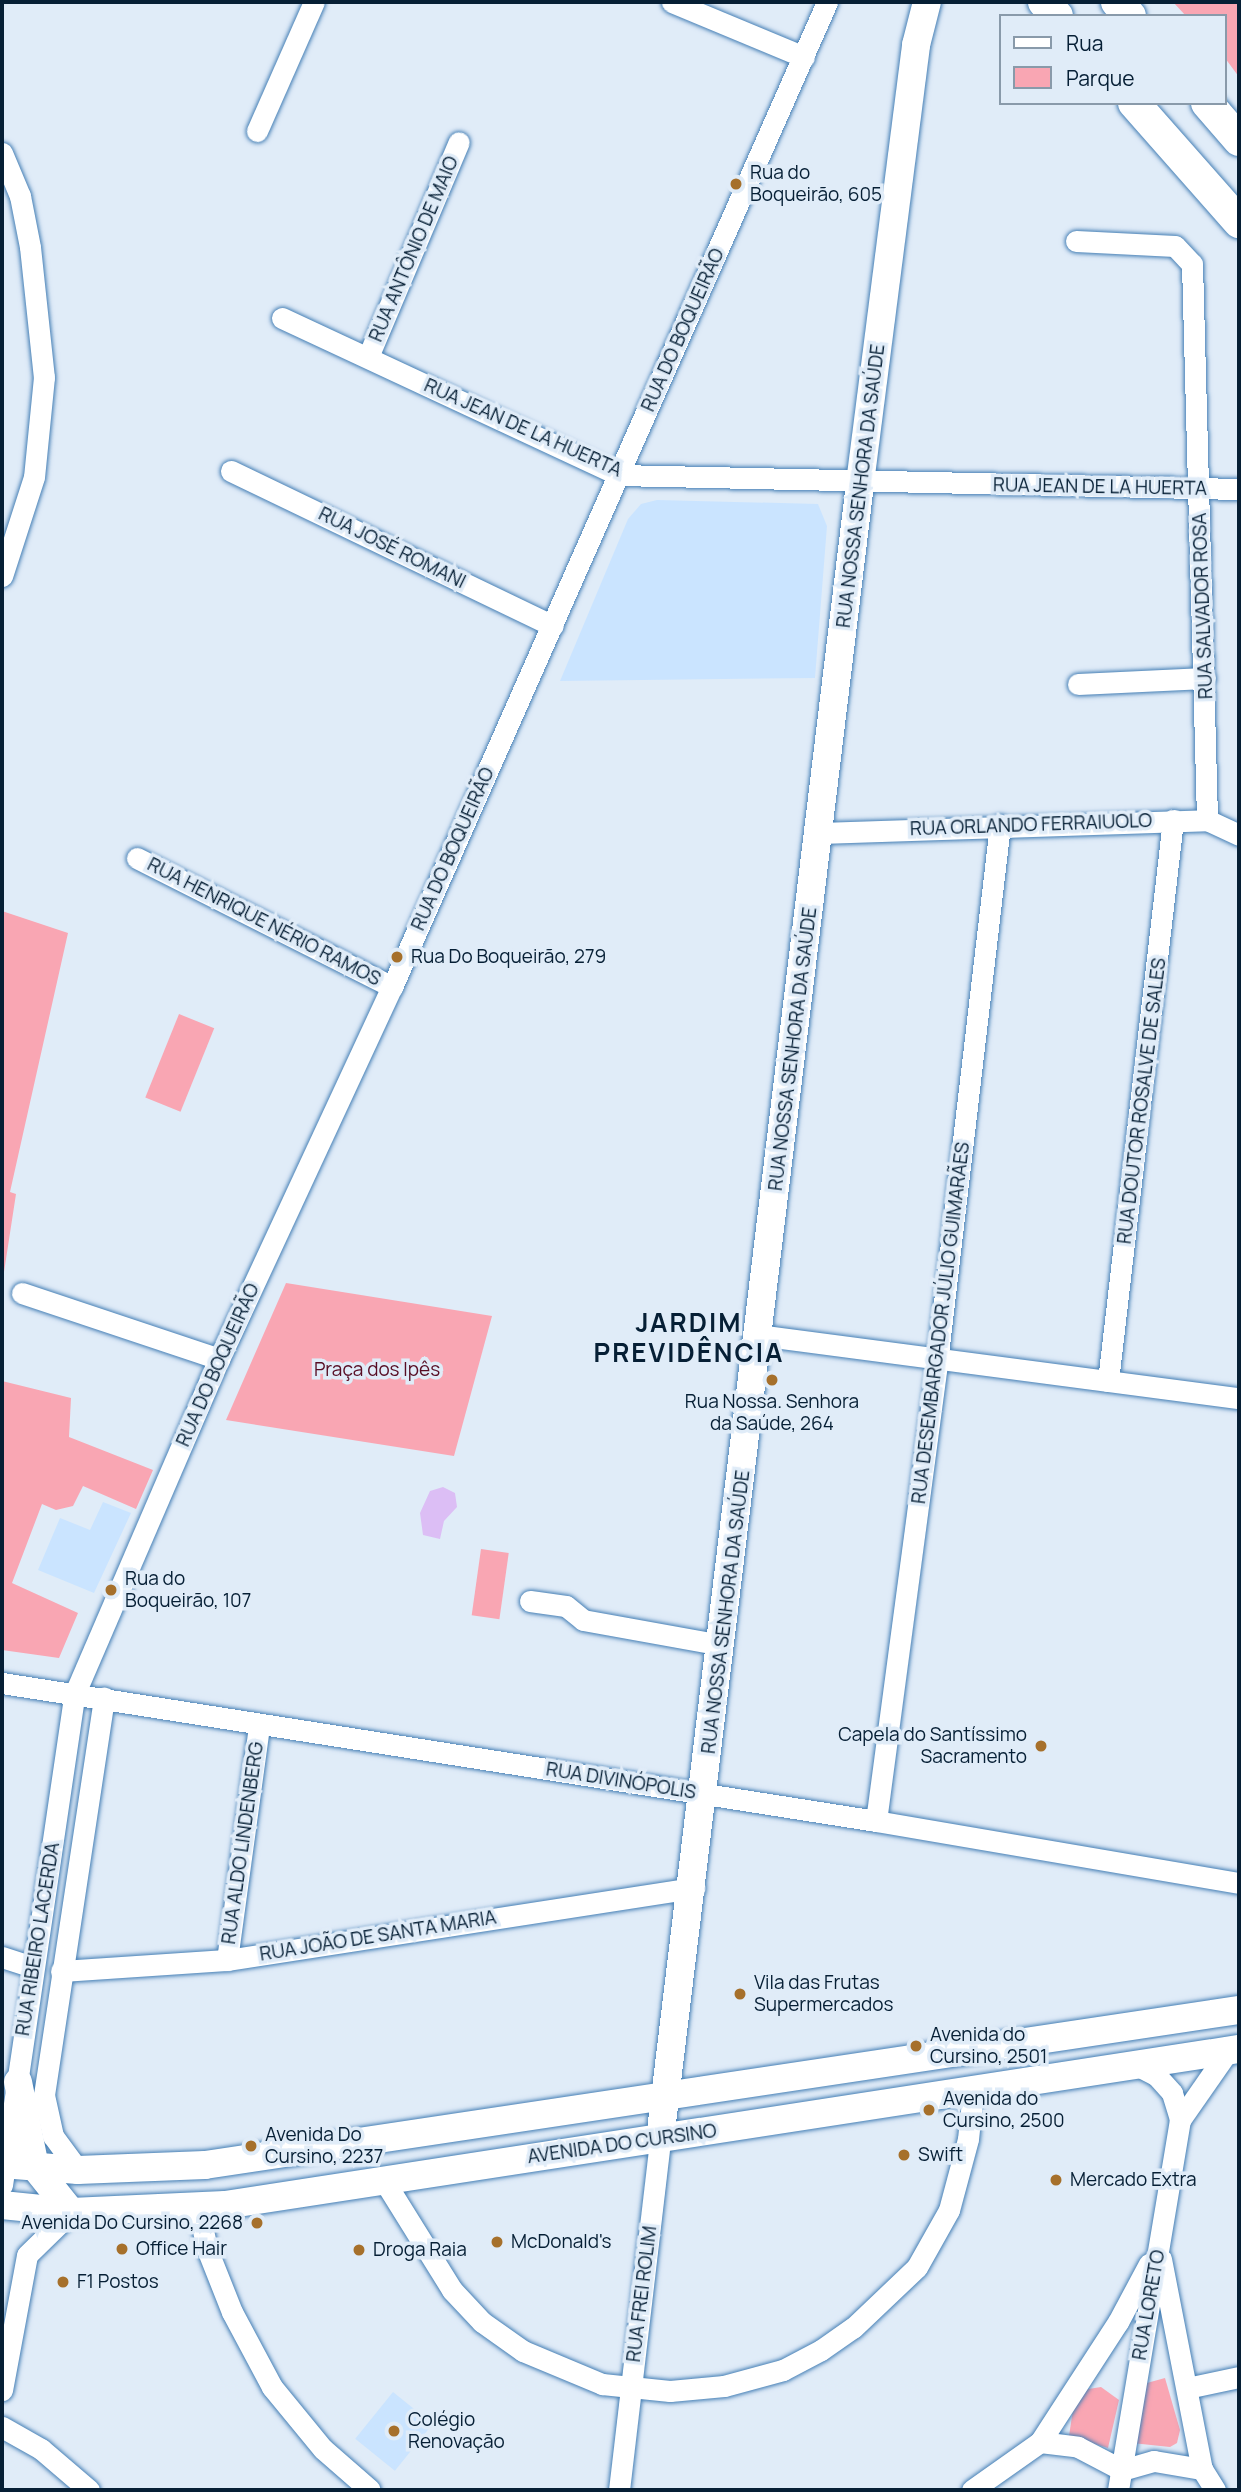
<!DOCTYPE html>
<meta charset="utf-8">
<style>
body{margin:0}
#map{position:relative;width:1241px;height:2492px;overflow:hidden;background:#e0ecf8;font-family:Manrope,sans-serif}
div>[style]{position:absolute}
.built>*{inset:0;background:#cae4ff;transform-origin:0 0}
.green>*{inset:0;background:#f9a6b3;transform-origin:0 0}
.water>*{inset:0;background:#dcbef5}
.roads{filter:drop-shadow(0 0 2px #457fb5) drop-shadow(0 0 2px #457fb5)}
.minor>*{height:21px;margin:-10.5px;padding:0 10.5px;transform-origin:10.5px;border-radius:10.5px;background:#fff}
.major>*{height:28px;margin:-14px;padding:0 14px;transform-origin:14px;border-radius:14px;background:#fff}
.highway>*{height:32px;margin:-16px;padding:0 16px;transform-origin:16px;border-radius:16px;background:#fff}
.dots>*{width:19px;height:19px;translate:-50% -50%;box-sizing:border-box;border:4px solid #e0ecf8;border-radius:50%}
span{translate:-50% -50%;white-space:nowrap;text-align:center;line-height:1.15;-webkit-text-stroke:7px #e0ecf8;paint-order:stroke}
.poi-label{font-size:19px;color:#061f35}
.left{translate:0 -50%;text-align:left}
.right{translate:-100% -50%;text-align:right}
.street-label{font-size:19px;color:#061f35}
.park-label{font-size:19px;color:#570d24}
.district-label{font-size:26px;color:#061f35;font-weight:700;letter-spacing:2px}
.frame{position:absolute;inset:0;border:4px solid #061f35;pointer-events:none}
.legend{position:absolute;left:999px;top:14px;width:228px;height:91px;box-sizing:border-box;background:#e0ecf8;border:2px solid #899aaa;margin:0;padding:9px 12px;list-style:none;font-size:21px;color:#061f35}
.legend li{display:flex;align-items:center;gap:14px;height:35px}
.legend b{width:35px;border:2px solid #899aaa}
</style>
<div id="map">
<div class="built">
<i style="clip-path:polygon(657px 500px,818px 504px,827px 526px,815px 678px,560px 681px,628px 519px,641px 504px)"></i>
<i style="clip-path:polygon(103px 1502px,131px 1513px,94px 1593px,38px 1570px,60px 1518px,90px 1530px)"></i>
<i style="left:393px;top:2392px;width:51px;height:60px;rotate:39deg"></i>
</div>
<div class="green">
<i style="clip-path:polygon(1173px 2px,1239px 2px,1239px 77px,1225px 58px,1225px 16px,1186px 16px)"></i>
<i style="clip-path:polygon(2px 911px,68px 933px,10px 1192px,16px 1194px,2px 1285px)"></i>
<i style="left:179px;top:1014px;width:38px;height:90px;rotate:22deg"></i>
<i style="clip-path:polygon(286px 1283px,492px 1316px,454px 1456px,226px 1420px)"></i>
<i style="clip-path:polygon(2px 1381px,71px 1398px,69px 1437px,153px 1470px,136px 1509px,83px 1486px,73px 1506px,56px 1510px,42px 1504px,12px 1583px,78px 1613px,59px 1658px,2px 1650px)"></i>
<i style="left:481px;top:1549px;width:28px;height:67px;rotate:8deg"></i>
<i style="clip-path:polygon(1165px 2378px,1180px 2430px,1177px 2443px,1170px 2447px,1132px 2443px,1136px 2386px)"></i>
<i style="clip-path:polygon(1101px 2387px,1119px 2400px,1108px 2448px,1069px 2436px,1074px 2403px,1082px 2390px)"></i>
</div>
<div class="water">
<i style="clip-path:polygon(443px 1487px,455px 1493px,457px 1507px,444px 1521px,440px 1539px,423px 1535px,420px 1513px,430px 1491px)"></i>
</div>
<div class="roads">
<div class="minor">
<i style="left:672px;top:2px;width:143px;rotate:22.6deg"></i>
<i style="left:257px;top:131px;width:141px;rotate:-66.2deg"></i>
<i style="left:2px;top:153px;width:47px;rotate:67.3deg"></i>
<i style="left:20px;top:196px;width:52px;rotate:78.9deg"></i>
<i style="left:30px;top:247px;width:131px;rotate:83.9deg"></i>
<i style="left:44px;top:377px;width:100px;rotate:95.7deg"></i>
<i style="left:34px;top:477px;width:104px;rotate:107.9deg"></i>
<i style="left:1076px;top:241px;width:99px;rotate:2.9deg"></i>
<i style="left:1175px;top:246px;width:25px;rotate:47deg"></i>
<i style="left:1192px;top:264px;width:556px;rotate:88.45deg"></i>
<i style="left:282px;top:318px;width:371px;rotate:25deg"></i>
<i style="left:618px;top:475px;width:621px;rotate:1.29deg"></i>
<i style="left:368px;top:357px;width:233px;rotate:-67.1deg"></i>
<i style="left:231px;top:471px;width:357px;rotate:25.7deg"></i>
<i style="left:1078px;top:684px;width:127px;rotate:-2.7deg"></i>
<i style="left:820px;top:833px;width:387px;rotate:-1.9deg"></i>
<i style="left:1207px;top:820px;width:35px;rotate:25deg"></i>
<i style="left:137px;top:858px;width:286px;rotate:26.8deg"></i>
<i style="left:22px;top:1293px;width:208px;rotate:18.5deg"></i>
<i style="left:758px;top:1335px;width:485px;rotate:7.5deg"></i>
<i style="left:1108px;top:1381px;width:565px;rotate:-83.39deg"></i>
<i style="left:530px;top:1601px;width:36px;rotate:8deg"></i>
<i style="left:566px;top:1606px;width:22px;rotate:39deg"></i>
<i style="left:583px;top:1620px;width:141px;rotate:10.2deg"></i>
<i style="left:2px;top:1683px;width:885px;rotate:8.97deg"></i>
<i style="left:876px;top:1821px;width:368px;rotate:9.7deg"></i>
<i style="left:876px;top:1821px;width:463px;rotate:-82.4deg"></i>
<i style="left:937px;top:1362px;width:541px;rotate:-83.31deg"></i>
<i style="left:2px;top:1957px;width:33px;rotate:18deg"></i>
<i style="left:227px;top:1960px;width:236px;rotate:-82.2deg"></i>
<i style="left:61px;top:1971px;width:166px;rotate:-3.8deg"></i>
<i style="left:227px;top:1960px;width:473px;rotate:-8.8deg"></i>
<i style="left:1138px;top:2066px;width:20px;rotate:27deg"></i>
<i style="left:1156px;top:2075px;width:24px;rotate:48deg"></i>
<i style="left:1172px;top:2093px;width:28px;rotate:73deg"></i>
<i style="left:78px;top:2170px;width:42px;rotate:-126.3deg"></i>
<i style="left:53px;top:2136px;width:42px;rotate:-102.4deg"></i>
<i style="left:44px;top:2095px;width:402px;rotate:-81.4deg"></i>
<i style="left:383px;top:2179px;width:131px;rotate:58.1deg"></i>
<i style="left:452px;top:2290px;width:44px;rotate:46.8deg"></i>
<i style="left:482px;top:2322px;width:50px;rotate:35.3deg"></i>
<i style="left:523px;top:2351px;width:86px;rotate:22.7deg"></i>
<i style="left:602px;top:2384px;width:68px;rotate:5.9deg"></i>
<i style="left:670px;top:2391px;width:54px;rotate:-5.3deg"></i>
<i style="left:724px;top:2386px;width:61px;rotate:-15.2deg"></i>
<i style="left:783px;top:2370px;width:43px;rotate:-27.8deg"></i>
<i style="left:821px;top:2350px;width:39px;rotate:-35deg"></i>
<i style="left:853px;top:2328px;width:88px;rotate:-43.6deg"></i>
<i style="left:917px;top:2267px;width:65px;rotate:-60.7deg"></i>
<i style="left:949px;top:2210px;width:73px;rotate:-75deg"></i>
<i style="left:968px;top:2139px;width:47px;rotate:-83.9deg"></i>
<i style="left:2px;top:2185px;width:497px;rotate:-81.6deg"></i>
<i style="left:75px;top:1693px;width:364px;rotate:-66.7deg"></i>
<i style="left:219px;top:1359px;width:410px;rotate:-65.1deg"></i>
<i style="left:392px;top:987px;width:1077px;rotate:-66.17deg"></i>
<i style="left:198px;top:2207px;width:43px;rotate:77.9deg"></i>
<i style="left:207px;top:2249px;width:68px;rotate:68.4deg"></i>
<i style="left:232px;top:2312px;width:85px;rotate:61.9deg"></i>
<i style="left:272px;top:2387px;width:80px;rotate:50.6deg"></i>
<i style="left:323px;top:2449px;width:62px;rotate:41.1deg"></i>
<i style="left:1161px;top:2259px;width:214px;rotate:79deg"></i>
<i style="left:1202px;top:2469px;width:25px;rotate:58deg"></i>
<i style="left:1187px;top:2388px;width:53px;rotate:-11.9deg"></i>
<i style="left:2px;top:2390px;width:137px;rotate:-79.5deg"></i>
<i style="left:27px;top:2255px;width:62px;rotate:-44.3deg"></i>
<i style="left:2px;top:2427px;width:45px;rotate:29.4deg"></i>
<i style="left:41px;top:2449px;width:63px;rotate:40.5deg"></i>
<i style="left:1040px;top:2442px;width:38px;rotate:7deg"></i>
<i style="left:1078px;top:2447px;width:50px;rotate:27.6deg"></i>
<i style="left:1122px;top:2470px;width:33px;rotate:-16deg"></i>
<i style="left:1154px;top:2461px;width:49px;rotate:9.5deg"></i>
<i style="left:619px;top:2490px;width:353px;rotate:-83.3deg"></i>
<i style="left:972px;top:2490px;width:83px;rotate:-35.2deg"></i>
<i style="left:1040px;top:2442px;width:143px;rotate:-57deg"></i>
<i style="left:1118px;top:2322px;width:66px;rotate:-61.9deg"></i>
<i style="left:1118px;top:2490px;width:375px;rotate:-80.5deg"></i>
<i style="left:1180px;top:2120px;width:84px;rotate:-55.2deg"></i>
</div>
<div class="major">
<i style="left:18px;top:2082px;width:87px;rotate:78.7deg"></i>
<i style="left:35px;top:2167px;width:58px;rotate:51.3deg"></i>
<i style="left:660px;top:2139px;width:1668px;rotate:-83.11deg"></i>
<i style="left:860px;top:483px;width:442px;rotate:-82.7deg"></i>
<i style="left:916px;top:45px;width:44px;rotate:-75.7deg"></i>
<i style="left:2px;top:2164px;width:76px;rotate:4.5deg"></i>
<i style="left:78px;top:2170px;width:127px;rotate:-2.3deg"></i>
<i style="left:205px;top:2165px;width:1046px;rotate:-8.53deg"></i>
<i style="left:2px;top:2205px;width:69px;rotate:5.8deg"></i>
<i style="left:71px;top:2212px;width:154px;rotate:-2.6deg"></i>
<i style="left:225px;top:2205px;width:1026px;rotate:-8.75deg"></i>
</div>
<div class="highway">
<i style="left:1044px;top:2px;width:19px;rotate:47deg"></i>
<i style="left:1117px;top:2px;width:19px;rotate:47deg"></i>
<i style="left:1134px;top:103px;width:159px;rotate:48.6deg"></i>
<i style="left:1207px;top:103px;width:49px;rotate:49.1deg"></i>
</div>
</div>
<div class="dots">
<i style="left:736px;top:184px;background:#a6702b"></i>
<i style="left:397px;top:957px;background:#a6702b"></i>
<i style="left:772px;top:1380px;background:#a6702b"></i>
<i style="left:111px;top:1590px;background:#a6702b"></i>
<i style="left:1041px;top:1746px;background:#a6702b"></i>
<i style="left:740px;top:1994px;background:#a6702b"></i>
<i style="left:916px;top:2046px;background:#a6702b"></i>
<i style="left:929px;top:2110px;background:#a6702b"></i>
<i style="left:251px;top:2146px;background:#a6702b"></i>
<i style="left:904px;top:2155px;background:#a6702b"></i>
<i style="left:1056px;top:2180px;background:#a6702b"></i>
<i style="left:257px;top:2223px;background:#a6702b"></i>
<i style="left:497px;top:2242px;background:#a6702b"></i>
<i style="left:122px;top:2249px;background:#a6702b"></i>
<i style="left:359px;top:2250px;background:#a6702b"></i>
<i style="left:63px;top:2282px;background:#a6702b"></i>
<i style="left:394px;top:2431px;background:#a6702b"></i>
</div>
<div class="poi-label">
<span class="left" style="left:750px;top:184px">Rua do<br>Boqueirão, 605</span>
<span class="left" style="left:411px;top:957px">Rua Do Boqueirão, 279</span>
<span style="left:772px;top:1413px">Rua Nossa. Senhora<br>da Saúde, 264</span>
<span class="left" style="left:125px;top:1590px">Rua do<br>Boqueirão, 107</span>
<span class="right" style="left:1027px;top:1746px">Capela do Santíssimo<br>Sacramento</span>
<span class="left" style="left:754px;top:1994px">Vila das Frutas<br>Supermercados</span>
<span class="left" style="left:930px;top:2046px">Avenida do<br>Cursino, 2501</span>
<span class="left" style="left:943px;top:2110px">Avenida do<br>Cursino, 2500</span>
<span class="left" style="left:265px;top:2146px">Avenida Do<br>Cursino, 2237</span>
<span class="left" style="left:918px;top:2155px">Swift</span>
<span class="left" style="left:1070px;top:2180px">Mercado Extra</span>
<span class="right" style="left:243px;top:2223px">Avenida Do Cursino, 2268</span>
<span class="left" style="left:511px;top:2242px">McDonald's</span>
<span class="left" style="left:136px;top:2249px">Office Hair</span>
<span class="left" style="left:373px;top:2250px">Droga Raia</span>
<span class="left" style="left:77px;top:2282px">F1 Postos</span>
<span class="left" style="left:408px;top:2431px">Colégio<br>Renovação</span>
</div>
<div class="street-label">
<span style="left:414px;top:249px;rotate:-67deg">RUA ANTÔNIO DE MAIO</span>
<span style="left:683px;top:330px;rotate:-66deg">RUA DO BOQUEIRÃO</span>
<span style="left:523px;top:428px;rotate:24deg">RUA JEAN DE LA HUERTA</span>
<span style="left:861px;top:486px;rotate:-83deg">RUA NOSSA SENHORA DA SAÚDE</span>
<span style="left:1100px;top:487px;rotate:1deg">RUA JEAN DE LA HUERTA</span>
<span style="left:392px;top:548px;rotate:26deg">RUA JOSÉ ROMANI</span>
<span style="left:1203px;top:606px;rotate:-92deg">RUA SALVADOR ROSA</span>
<span style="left:1031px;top:825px;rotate:-2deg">RUA ORLANDO FERRAIUOLO</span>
<span style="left:453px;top:849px;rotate:-66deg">RUA DO BOQUEIRÃO</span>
<span style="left:264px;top:922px;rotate:27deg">RUA HENRIQUE NÉRIO RAMOS</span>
<span style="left:793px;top:1049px;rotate:-83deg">RUA NOSSA SENHORA DA SAÚDE</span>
<span style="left:1142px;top:1101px;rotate:-83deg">RUA DOUTOR ROSALVE DE SALES</span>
<span style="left:941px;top:1323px;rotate:-83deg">RUA DESEMBARGADOR JÚLIO GUIMARÃES</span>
<span style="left:218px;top:1365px;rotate:-66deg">RUA DO BOQUEIRÃO</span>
<span style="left:726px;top:1612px;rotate:-83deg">RUA NOSSA SENHORA DA SAÚDE</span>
<span style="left:621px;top:1781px;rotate:9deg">RUA DIVINÓPOLIS</span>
<span style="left:243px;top:1843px;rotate:-82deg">RUA ALDO LINDENBERG</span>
<span style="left:378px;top:1936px;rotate:-9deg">RUA JOÃO DE SANTA MARIA</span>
<span style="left:38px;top:1939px;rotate:-81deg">RUA RIBEIRO LACERDA</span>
<span style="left:622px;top:2144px;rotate:-8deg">AVENIDA DO CURSINO</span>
<span style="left:642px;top:2294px;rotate:-83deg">RUA FREI ROLIM</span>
<span style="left:1149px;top:2305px;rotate:-80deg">RUA LORETO</span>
</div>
<div class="park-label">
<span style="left:377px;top:1370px">Praça dos Ipês</span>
</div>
<div class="district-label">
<span style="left:689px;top:1338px">JARDIM<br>PREVIDÊNCIA</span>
</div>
<div class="frame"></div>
<ul class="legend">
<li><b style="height:9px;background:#fff"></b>Rua</li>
<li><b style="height:19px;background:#f9a6b3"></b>Parque</li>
</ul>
</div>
